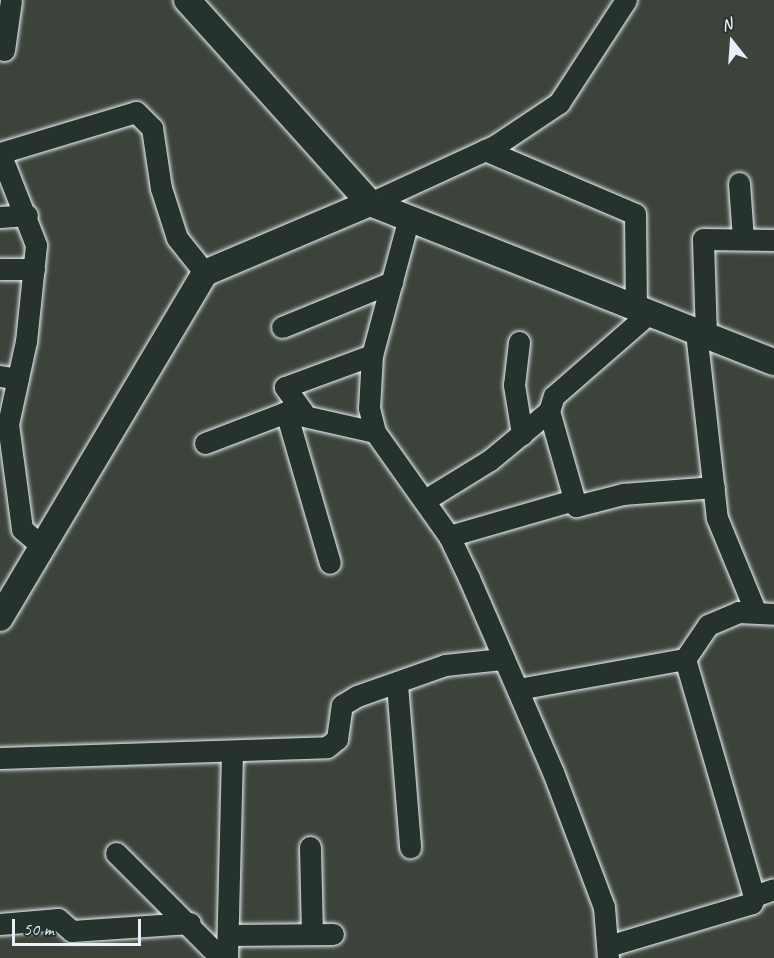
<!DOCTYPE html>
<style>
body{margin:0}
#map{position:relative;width:774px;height:958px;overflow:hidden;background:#3c433a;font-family:Caveat,sans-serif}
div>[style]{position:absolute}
.roads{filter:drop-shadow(0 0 2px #e8f1f8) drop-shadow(0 0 2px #e8f1f8)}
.minor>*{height:21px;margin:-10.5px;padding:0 10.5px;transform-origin:10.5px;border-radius:10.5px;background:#26332d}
.tertiary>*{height:26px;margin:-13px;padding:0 13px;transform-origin:13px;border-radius:13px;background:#26332d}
span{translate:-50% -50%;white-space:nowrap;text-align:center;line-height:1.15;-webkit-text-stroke:4.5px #26332d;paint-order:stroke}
.north{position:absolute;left:702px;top:12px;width:60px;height:60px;-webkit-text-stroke:4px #26332d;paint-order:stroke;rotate:343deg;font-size:16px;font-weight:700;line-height:24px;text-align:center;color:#e8f1f8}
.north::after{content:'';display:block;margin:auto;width:21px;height:27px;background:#e8f1f8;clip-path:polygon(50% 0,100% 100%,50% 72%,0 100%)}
.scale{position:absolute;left:12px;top:919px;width:129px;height:27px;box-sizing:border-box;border:3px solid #e8f1f8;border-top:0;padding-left:8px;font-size:18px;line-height:21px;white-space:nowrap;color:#e8f1f8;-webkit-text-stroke:4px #26332d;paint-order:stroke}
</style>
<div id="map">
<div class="roads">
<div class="minor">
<i style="left:4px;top:50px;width:50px;rotate:-82deg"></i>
<i style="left:485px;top:150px;width:163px;rotate:23.1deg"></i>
<i style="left:635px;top:214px;width:97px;rotate:89.4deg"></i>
<i style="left:0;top:153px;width:99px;rotate:68.6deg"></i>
<i style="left:36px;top:245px;width:97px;rotate:95.9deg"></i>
<i style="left:26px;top:341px;width:85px;rotate:102.2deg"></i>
<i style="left:8px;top:424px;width:106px;rotate:82.4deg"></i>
<i style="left:22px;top:529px;width:23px;rotate:41deg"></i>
<i style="left:0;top:153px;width:142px;rotate:-16.8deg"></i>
<i style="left:136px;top:112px;width:23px;rotate:45deg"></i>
<i style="left:152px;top:128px;width:61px;rotate:81.5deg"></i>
<i style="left:161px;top:188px;width:52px;rotate:72.3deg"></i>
<i style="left:177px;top:238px;width:45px;rotate:51.3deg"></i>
<i style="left:739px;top:183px;width:56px;rotate:85.9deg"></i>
<i style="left:370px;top:203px;width:139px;rotate:-24.7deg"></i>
<i style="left:496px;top:145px;width:76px;rotate:-33.7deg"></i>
<i style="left:559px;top:103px;width:123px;rotate:-57deg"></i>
<i style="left:0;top:217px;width:27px;rotate:-4deg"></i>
<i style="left:408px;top:221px;width:139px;rotate:105deg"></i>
<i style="left:372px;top:355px;width:53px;rotate:93.2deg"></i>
<i style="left:369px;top:408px;width:25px;rotate:76deg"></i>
<i style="left:375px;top:432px;width:128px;rotate:54.6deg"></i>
<i style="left:449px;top:536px;width:47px;rotate:64.5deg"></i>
<i style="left:469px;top:578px;width:211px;rotate:66.6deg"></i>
<i style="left:553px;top:772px;width:144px;rotate:69.3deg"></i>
<i style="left:604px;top:907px;width:51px;rotate:85.5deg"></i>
<i style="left:0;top:269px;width:34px"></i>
<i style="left:282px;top:327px;width:119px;rotate:-22.2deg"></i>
<i style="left:696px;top:332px;width:187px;rotate:83.6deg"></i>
<i style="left:717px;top:518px;width:100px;rotate:67.6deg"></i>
<i style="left:706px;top:336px;width:97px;rotate:-91.8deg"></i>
<i style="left:703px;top:239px;width:71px;rotate:0.8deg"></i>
<i style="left:519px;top:342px;width:43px;rotate:96.6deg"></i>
<i style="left:514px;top:385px;width:50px;rotate:80.7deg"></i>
<i style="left:0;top:376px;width:18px;rotate:9deg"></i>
<i style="left:549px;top:411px;width:99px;rotate:74.1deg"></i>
<i style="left:576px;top:506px;width:49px;rotate:-14.3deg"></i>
<i style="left:623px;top:494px;width:91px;rotate:-4.4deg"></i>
<i style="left:286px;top:412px;width:157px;rotate:73.8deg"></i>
<i style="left:303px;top:412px;width:31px;rotate:-126deg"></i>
<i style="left:285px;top:387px;width:93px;rotate:-20.2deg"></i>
<i style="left:205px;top:443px;width:87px;rotate:-20.9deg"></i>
<i style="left:286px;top:412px;width:91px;rotate:12.7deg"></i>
<i style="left:425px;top:500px;width:76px;rotate:-31.6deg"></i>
<i style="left:490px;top:460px;width:77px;rotate:-39.7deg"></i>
<i style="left:549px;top:411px;width:16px;rotate:-72deg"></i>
<i style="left:554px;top:396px;width:123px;rotate:-41.1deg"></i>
<i style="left:449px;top:536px;width:130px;rotate:-16.1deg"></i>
<i style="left:685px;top:659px;width:247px;rotate:73.8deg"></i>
<i style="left:397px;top:684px;width:164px;rotate:85.4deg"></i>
<i style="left:518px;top:689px;width:170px;rotate:-10.2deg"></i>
<i style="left:685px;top:659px;width:41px;rotate:-55.9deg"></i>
<i style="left:708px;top:625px;width:33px;rotate:-23deg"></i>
<i style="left:738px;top:612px;width:36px;rotate:3deg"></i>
<i style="left:0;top:758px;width:327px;rotate:-1.9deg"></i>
<i style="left:327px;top:747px;width:13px;rotate:-39deg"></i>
<i style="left:337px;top:739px;width:34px;rotate:-82deg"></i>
<i style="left:342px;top:705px;width:17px;rotate:-31deg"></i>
<i style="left:357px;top:696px;width:93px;rotate:-19.4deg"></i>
<i style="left:445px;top:665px;width:57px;rotate:-6deg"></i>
<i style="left:310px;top:847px;width:87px;rotate:88.7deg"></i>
<i style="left:116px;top:853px;width:134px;rotate:45deg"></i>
<i style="left:211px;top:948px;width:19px;rotate:32deg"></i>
<i style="left:0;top:924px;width:58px;rotate:-4.9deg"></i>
<i style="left:58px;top:919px;width:18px;rotate:41deg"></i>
<i style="left:72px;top:931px;width:118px;rotate:-3.9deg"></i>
<i style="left:230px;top:935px;width:103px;rotate:-0.6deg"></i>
<i style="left:608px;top:946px;width:150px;rotate:-16.6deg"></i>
<i style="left:752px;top:903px;width:7px;rotate:-74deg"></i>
<i style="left:754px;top:896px;width:21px;rotate:-19deg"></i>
<i style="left:227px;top:958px;width:205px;rotate:-88.6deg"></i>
</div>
<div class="tertiary">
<i style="left:187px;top:0;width:273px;rotate:48deg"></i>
<i style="left:370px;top:203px;width:434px;rotate:21.5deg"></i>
<i style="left:0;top:618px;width:401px;rotate:-59.3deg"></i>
<i style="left:205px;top:273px;width:179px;rotate:-23deg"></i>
</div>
</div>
<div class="north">N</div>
<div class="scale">50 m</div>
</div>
